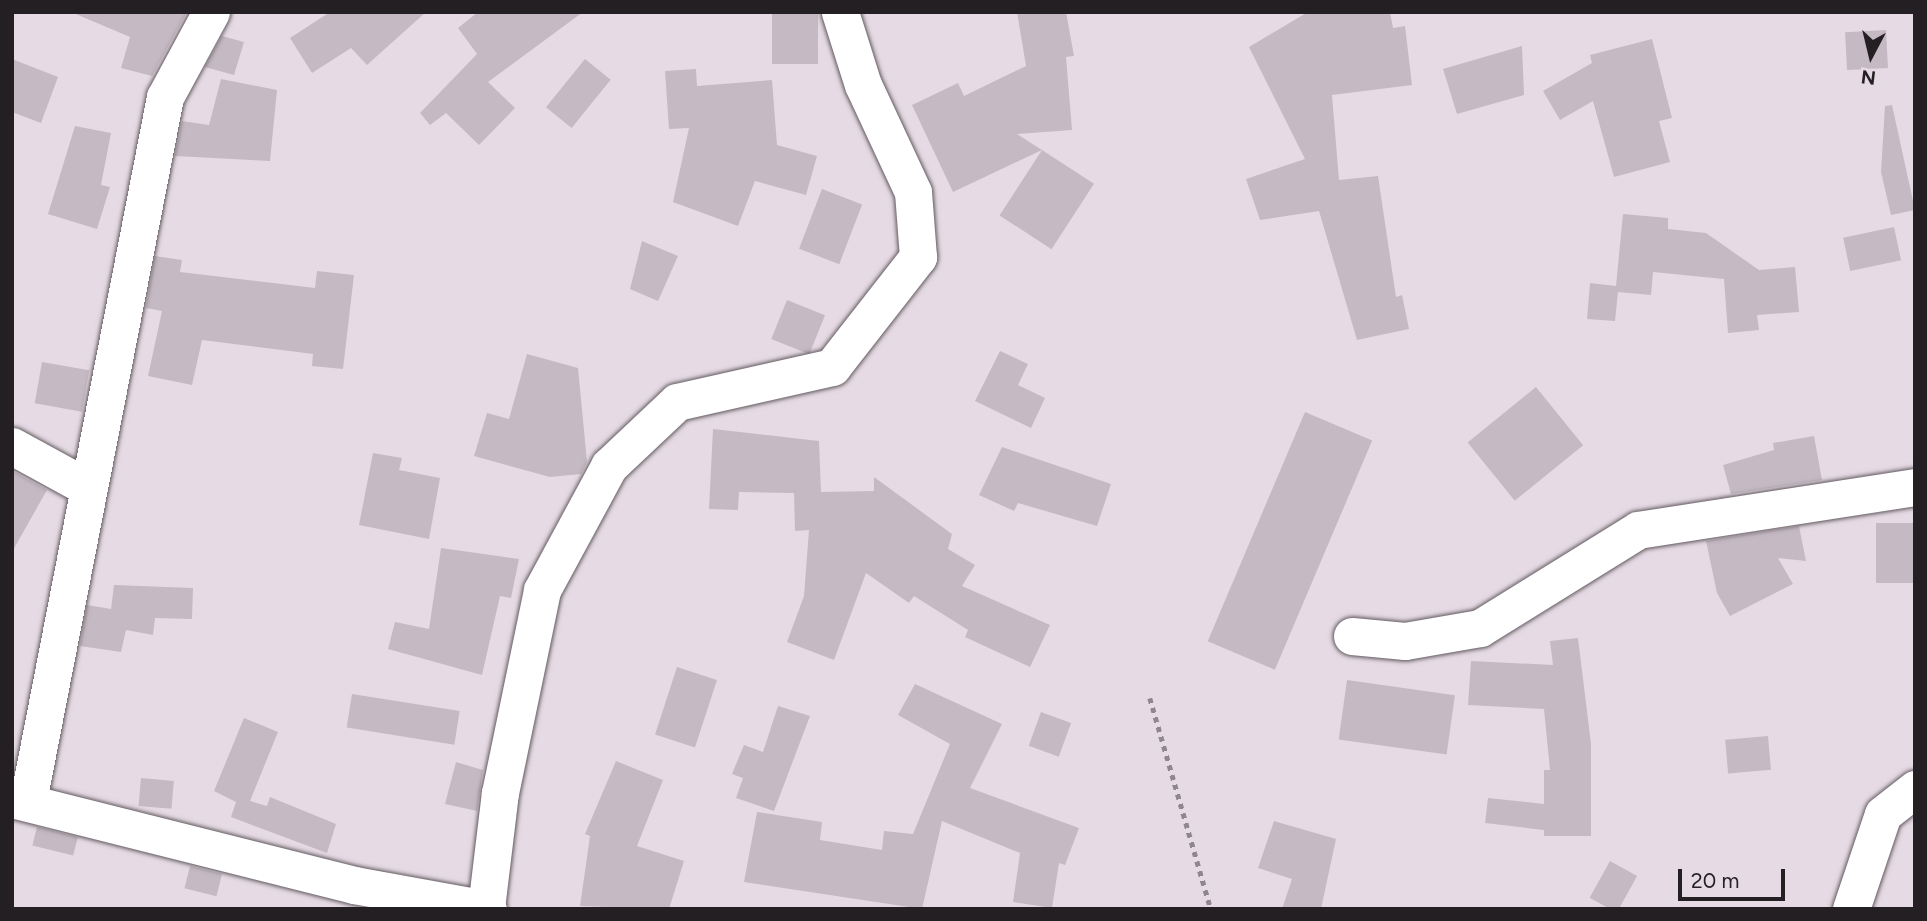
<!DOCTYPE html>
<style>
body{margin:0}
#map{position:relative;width:1927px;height:921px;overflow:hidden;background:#e6dbe4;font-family:Figtree,sans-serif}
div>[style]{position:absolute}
.building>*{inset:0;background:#c5bac3;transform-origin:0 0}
.path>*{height:4.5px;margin-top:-2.25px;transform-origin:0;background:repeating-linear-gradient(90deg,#8f878d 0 5px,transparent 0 10px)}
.roads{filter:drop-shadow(0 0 2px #635a61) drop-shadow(0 0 2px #635a61)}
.street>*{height:37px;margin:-18.5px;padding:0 18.5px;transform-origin:18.5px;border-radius:18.5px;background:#fff}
span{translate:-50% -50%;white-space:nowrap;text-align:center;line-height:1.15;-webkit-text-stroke:7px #e6dbe4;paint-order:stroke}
.frame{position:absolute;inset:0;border:14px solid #241f23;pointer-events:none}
.north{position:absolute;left:1836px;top:21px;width:70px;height:70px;-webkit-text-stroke:5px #e6dbe4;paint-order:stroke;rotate:187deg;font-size:19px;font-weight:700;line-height:28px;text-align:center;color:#241f23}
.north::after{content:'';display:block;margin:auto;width:24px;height:32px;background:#241f23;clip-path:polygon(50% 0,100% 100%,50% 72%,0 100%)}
.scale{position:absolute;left:1678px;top:869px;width:107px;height:32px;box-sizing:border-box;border:4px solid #241f23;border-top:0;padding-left:9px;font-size:21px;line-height:24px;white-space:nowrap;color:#241f23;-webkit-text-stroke:5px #e6dbe4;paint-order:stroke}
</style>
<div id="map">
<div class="building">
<i style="clip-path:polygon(71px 12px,187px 12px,152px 76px,121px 68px,130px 37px)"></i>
<i style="clip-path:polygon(330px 12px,426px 12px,367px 65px,351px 48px,312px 73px,290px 38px)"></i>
<i style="clip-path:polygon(478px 12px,583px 12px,488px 82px,515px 108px,479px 145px,446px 113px,430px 125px,420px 113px,477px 54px,458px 28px)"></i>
<i style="left:772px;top:12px;width:46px;height:52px"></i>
<i style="clip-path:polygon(1017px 12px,1066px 12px,1074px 56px,1066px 57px,1072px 130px,1017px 134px,1042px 150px,953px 192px,912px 105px,958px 83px,964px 96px,1026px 66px)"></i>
<i style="clip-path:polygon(1308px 12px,1390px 12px,1393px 28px,1405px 26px,1412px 85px,1332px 95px,1339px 180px,1378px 176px,1396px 297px,1402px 295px,1409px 329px,1357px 340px,1319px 211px,1260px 220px,1246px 179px,1305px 159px,1249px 47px)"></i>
<i style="left:1886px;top:30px;width:38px;height:41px;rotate:87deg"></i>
<i style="clip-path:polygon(222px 36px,244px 42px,234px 75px,205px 67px)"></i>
<i style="clip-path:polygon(1652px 39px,1672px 118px,1659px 121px,1670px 162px,1614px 177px,1593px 101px,1560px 120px,1543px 91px,1592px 63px,1590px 55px)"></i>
<i style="clip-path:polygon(1522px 46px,1524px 95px,1457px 114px,1443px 69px)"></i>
<i style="clip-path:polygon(12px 59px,58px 77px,41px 123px,12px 112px)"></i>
<i style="left:585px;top:59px;width:33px;height:62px;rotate:39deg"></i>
<i style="clip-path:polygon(696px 69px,697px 86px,772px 80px,777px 145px,817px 156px,806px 195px,755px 181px,738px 226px,673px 202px,689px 128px,669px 129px,665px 71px)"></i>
<i style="clip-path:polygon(221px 79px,277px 90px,270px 161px,175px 156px,182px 121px,209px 125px)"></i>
<i style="clip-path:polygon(1892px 105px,1915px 210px,1891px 215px,1881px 172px,1885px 106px)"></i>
<i style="clip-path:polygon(75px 126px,111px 133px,101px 185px,110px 187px,97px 229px,48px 214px)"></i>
<i style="left:1042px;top:150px;width:62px;height:78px;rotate:33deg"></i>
<i style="left:822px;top:189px;width:43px;height:64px;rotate:21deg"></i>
<i style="clip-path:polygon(1623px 214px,1668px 218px,1668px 229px,1706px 233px,1759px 270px,1795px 267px,1799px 312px,1757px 315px,1759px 330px,1728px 333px,1724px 279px,1653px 272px,1651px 295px,1618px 292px,1615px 321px,1587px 319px,1590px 283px,1616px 286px)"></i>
<i style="left:1894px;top:227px;width:34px;height:52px;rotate:78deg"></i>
<i style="clip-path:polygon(642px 241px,678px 256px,658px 301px,630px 289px)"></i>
<i style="clip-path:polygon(155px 256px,182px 260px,180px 272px,315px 288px,317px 271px,354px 275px,343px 369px,312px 366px,313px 354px,202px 340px,192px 385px,148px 376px,162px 311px,146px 308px)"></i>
<i style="left:787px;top:300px;width:41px;height:42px;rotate:22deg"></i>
<i style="clip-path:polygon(1000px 351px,1028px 364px,1018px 385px,1045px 398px,1031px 428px,975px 401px)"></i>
<i style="clip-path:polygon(527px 354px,578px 368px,587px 462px,581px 474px,550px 477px,474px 456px,487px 413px,509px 419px)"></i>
<i style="left:42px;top:362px;width:48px;height:42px;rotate:10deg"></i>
<i style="left:1536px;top:387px;width:75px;height:88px;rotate:51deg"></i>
<i style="left:1305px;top:412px;width:73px;height:249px;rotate:23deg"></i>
<i style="clip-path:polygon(713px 429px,819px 441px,821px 492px,874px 491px,874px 477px,952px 534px,948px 549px,975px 565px,962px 586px,1050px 625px,1030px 667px,965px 637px,968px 630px,914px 596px,909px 603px,866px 573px,834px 660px,787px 642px,804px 596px,809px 530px,795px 531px,794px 493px,739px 492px,738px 510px,709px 509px)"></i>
<i style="clip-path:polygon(1814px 436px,1822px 480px,1731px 494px,1723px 465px,1774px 450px,1773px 443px)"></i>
<i style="clip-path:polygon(1002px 447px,1111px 484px,1097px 526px,1018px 503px,1014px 511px,979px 495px)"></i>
<i style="clip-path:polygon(373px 453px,402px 458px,399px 470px,440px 478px,429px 539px,359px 525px)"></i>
<i style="clip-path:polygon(12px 471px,47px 490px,12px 552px)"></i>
<i style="left:1915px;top:523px;width:60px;height:39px;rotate:90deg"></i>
<i style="clip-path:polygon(1799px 526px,1806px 561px,1778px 558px,1793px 584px,1730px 616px,1717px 593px,1706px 541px)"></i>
<i style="clip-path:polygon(441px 548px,519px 559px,511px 598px,500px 596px,482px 675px,388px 649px,395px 622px,429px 629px)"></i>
<i style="clip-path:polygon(114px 585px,193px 588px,192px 619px,155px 618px,153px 635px,126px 630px,121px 652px,80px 646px,87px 605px,111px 609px)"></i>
<i style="clip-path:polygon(1578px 638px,1591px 744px,1591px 836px,1544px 836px,1544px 830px,1485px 823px,1488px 798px,1544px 804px,1544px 770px,1550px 770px,1544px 709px,1468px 705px,1471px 661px,1553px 665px,1550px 641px)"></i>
<i style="left:677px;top:667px;width:42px;height:71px;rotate:18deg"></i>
<i style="left:1347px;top:680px;width:109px;height:60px;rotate:8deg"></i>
<i style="clip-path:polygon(915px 684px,1002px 724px,970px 788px,1079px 828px,1065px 865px,1059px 863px,1052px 908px,1013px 902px,1020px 853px,942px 821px,922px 909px,744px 882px,757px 812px,822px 822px,820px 840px,882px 850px,884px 831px,913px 834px,950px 744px,898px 715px)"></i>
<i style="left:352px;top:694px;width:109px;height:34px;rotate:9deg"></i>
<i style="clip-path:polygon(778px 706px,810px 716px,774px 811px,736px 798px,743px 778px,732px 774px,744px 745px,763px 752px)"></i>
<i style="left:1041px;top:712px;width:32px;height:36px;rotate:20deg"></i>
<i style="clip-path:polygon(244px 718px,278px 732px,250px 801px,267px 806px,270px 797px,336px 824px,327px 853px,231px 817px,236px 802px,214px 791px)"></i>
<i style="left:1768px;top:736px;width:34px;height:43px;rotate:85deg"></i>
<i style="clip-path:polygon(616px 761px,663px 780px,637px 846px,684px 861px,669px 909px,580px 906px,590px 836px,585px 834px)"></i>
<i style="clip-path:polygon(456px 762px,483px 770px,477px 811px,445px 804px)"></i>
<i style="left:141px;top:778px;width:33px;height:28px;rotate:5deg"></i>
<i style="clip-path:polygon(1274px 821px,1336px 839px,1321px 909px,1282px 909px,1292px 879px,1258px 868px)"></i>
<i style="left:37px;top:827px;width:42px;height:19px;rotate:14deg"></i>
<i style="left:1610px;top:861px;width:31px;height:42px;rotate:29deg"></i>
<i style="left:190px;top:866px;width:33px;height:23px;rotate:14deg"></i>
</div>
<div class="path">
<i style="left:1807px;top:12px;width:98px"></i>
<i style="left:1150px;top:698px;width:220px;rotate:73.9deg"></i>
</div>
<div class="roads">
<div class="street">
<i style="left:12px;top:446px;width:83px;rotate:28.7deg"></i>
<i style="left:1352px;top:636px;width:53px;rotate:5.4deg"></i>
<i style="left:1405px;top:641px;width:76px;rotate:-9.8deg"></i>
<i style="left:1480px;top:628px;width:186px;rotate:-31.8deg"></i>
<i style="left:1638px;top:530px;width:280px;rotate:-8.8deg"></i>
<i style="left:12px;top:799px;width:353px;rotate:14.1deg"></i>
<i style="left:354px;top:885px;width:136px;rotate:10.2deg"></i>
<i style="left:28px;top:801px;width:717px;rotate:-78.99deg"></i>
<i style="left:165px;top:97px;width:97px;rotate:-61.6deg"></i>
<i style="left:486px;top:908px;width:116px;rotate:-83.1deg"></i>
<i style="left:500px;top:793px;width:207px;rotate:-78.3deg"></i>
<i style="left:542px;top:590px;width:141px;rotate:-61.6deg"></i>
<i style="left:609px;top:466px;width:93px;rotate:-43.3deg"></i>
<i style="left:677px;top:402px;width:159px;rotate:-12.7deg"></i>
<i style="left:832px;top:367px;width:140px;rotate:-52deg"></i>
<i style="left:918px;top:257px;width:65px;rotate:-94.4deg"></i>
<i style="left:913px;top:192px;width:118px;rotate:-115deg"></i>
<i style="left:863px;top:85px;width:77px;rotate:-107.5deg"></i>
<i style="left:1851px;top:909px;width:100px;rotate:-71.4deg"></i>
<i style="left:1883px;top:814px;width:41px;rotate:-38deg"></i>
</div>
</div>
<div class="frame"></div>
<div class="north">N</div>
<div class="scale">20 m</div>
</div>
